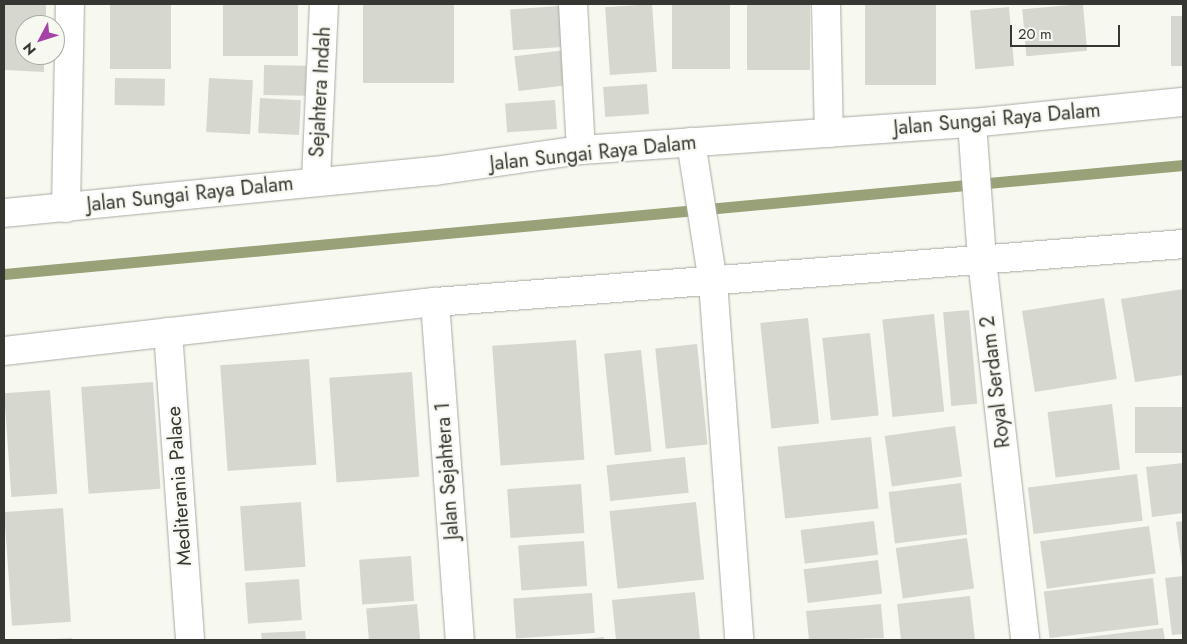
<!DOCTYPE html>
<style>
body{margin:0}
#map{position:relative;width:1187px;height:644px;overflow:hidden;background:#f7f9f0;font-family:Jost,sans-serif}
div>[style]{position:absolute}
.stream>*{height:11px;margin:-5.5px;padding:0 5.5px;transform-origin:5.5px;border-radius:5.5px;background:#99a179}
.building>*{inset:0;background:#d6d8cf;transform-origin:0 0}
.roads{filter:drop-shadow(0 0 1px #a8aaa2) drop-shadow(0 0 1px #a8aaa2)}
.minor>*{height:28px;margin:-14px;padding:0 14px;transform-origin:14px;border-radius:14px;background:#fff}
.tertiary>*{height:28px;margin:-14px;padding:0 14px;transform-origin:14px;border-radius:14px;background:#fff}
span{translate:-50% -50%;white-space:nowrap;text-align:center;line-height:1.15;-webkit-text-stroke:4px #f7f9f0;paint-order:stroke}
.street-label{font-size:20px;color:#363733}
.frame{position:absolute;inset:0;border:5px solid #363733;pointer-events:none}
.north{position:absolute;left:15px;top:15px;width:50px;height:50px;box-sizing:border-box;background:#f7f9f0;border:1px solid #aaaba4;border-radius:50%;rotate:230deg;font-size:14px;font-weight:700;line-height:20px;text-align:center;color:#363733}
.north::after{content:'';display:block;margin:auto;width:18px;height:22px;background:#a642a7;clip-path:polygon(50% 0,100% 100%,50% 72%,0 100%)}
.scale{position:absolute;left:1010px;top:25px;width:110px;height:22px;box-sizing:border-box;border:2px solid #363733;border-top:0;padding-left:6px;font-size:15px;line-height:18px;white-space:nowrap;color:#363733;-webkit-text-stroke:4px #f7f9f0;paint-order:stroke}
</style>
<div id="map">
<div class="stream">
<i style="left:4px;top:274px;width:1184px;rotate:-5.28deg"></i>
</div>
<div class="building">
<i style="clip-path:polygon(4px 4px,46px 4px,46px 25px,25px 25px,25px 55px,44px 55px,44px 72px,4px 70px)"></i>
<i style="left:110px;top:4px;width:61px;height:65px"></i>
<i style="left:223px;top:4px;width:75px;height:52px"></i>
<i style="left:363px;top:4px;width:91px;height:79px"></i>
<i style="left:652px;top:4px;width:68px;height:47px;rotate:86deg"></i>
<i style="left:672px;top:4px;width:58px;height:65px"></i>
<i style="left:747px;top:4px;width:63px;height:66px"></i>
<i style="left:865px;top:4px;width:71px;height:81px"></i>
<i style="left:1083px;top:4px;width:47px;height:61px;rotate:85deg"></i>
<i style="left:559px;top:6px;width:41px;height:49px;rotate:86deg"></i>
<i style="left:1009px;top:7px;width:59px;height:39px;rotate:85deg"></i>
<i style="left:1171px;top:16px;width:12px;height:50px"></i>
<i style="left:566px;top:50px;width:35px;height:52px;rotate:83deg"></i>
<i style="left:264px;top:65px;width:42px;height:30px;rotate:1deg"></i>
<i style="left:115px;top:78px;width:50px;height:27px;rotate:1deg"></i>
<i style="left:209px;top:78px;width:44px;height:54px;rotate:3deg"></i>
<i style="left:647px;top:84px;width:30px;height:44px;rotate:86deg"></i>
<i style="left:260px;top:98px;width:41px;height:35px;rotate:3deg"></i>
<i style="left:555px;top:100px;width:29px;height:50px;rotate:86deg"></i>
<i style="clip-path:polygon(1183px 289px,1183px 375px,1135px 382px,1121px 299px)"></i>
<i style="left:1104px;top:298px;width:82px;height:83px;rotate:81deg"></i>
<i style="left:969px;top:310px;width:94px;height:26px;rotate:85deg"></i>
<i style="left:934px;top:314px;width:98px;height:52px;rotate:84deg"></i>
<i style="left:808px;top:318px;width:106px;height:48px;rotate:84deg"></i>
<i style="left:870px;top:333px;width:83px;height:48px;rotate:84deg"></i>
<i style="left:576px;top:340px;width:120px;height:84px;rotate:86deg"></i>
<i style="left:697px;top:344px;width:101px;height:42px;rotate:84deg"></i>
<i style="left:641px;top:350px;width:102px;height:37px;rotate:84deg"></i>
<i style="left:309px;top:359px;width:106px;height:89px;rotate:86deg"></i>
<i style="left:412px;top:372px;width:105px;height:83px;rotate:86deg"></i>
<i style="left:153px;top:382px;width:107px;height:72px;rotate:86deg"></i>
<i style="left:50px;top:390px;width:104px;height:46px;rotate:86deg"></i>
<i style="left:1112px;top:404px;width:66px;height:65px;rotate:83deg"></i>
<i style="left:1183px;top:407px;width:46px;height:48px;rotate:90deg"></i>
<i style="left:955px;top:426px;width:51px;height:71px;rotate:82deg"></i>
<i style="left:871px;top:437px;width:72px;height:94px;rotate:84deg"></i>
<i style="left:685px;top:457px;width:36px;height:79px;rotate:84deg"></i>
<i style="clip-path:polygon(1183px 463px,1183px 513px,1152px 517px,1146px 467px)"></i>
<i style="left:1137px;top:474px;width:47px;height:110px;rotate:83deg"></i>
<i style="left:961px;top:483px;width:52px;height:73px;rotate:83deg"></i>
<i style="left:581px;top:484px;width:49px;height:74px;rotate:86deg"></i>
<i style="left:301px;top:502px;width:65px;height:61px;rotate:86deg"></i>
<i style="left:696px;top:502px;width:78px;height:87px;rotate:84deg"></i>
<i style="left:63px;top:508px;width:114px;height:59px;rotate:86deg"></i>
<i style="left:874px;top:521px;width:34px;height:74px;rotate:83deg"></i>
<i style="clip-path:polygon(1183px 521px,1183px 566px,1182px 566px,1176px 522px)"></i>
<i style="left:1149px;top:526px;width:48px;height:110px;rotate:82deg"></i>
<i style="left:967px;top:538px;width:51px;height:72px;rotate:82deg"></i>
<i style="left:584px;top:541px;width:45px;height:66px;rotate:86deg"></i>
<i style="left:411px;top:556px;width:45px;height:52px;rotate:86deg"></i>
<i style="left:878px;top:560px;width:34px;height:75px;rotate:83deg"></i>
<i style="clip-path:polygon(1183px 576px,1183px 634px,1172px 635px,1165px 578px)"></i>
<i style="left:1153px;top:578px;width:47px;height:110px;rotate:83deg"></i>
<i style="left:299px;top:579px;width:41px;height:54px;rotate:86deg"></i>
<i style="clip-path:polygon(695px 592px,700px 640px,616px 640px,612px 600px)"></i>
<i style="left:592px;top:593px;width:40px;height:79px;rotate:86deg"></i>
<i style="clip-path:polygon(970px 596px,975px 640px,901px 640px,897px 604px)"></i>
<i style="left:417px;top:604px;width:36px;height:51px;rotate:85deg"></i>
<i style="clip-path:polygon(881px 604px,884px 638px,809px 640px,806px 611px)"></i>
<i style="clip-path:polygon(1163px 628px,1165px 640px,1071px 640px,1071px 639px)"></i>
<i style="clip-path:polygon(305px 631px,306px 640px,262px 640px,261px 633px)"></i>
<i style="clip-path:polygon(604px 637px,604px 640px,583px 640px,583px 639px)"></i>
<i style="clip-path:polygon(72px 638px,72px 640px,53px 640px,53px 639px)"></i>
</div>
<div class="roads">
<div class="minor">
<i style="left:573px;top:4px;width:146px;rotate:86.9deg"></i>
<i style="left:826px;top:4px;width:129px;rotate:88.7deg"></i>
<i style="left:972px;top:123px;width:137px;rotate:85.8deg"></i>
<i style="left:982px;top:260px;width:382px;rotate:83.5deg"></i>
<i style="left:691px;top:142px;width:142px;rotate:81.1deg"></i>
<i style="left:713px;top:282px;width:359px;rotate:85.8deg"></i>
<i style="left:316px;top:180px;width:176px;rotate:-87.4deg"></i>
<i style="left:66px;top:208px;width:204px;rotate:-88.9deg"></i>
<i style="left:435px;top:302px;width:339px;rotate:85.8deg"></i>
<i style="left:168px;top:332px;width:309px;rotate:85.9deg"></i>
</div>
<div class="tertiary">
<i style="left:4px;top:213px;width:433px;rotate:-5.6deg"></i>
<i style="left:435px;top:171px;width:148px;rotate:-8.2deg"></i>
<i style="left:581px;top:150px;width:392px;rotate:-4deg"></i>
<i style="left:972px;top:123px;width:212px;rotate:-5.7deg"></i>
<i style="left:4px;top:351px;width:434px;rotate:-6.5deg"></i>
<i style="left:435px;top:302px;width:750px;rotate:-4.43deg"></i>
</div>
</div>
<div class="street-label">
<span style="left:320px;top:92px;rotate:-87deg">Sejahtera Indah</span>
<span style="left:997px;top:119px;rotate:-5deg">Jalan Sungai Raya Dalam</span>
<span style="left:593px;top:153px;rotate:-6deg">Jalan Sungai Raya Dalam</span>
<span style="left:190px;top:194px;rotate:-6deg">Jalan Sungai Raya Dalam</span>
<span style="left:995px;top:382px;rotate:-97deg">Royal Serdam 2</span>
<span style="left:447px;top:471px;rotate:-94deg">Jalan Sejahtera 1</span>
<span style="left:179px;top:486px;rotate:-94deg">Mediterania Palace</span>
</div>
<div class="frame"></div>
<div class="north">N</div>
<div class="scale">20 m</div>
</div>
